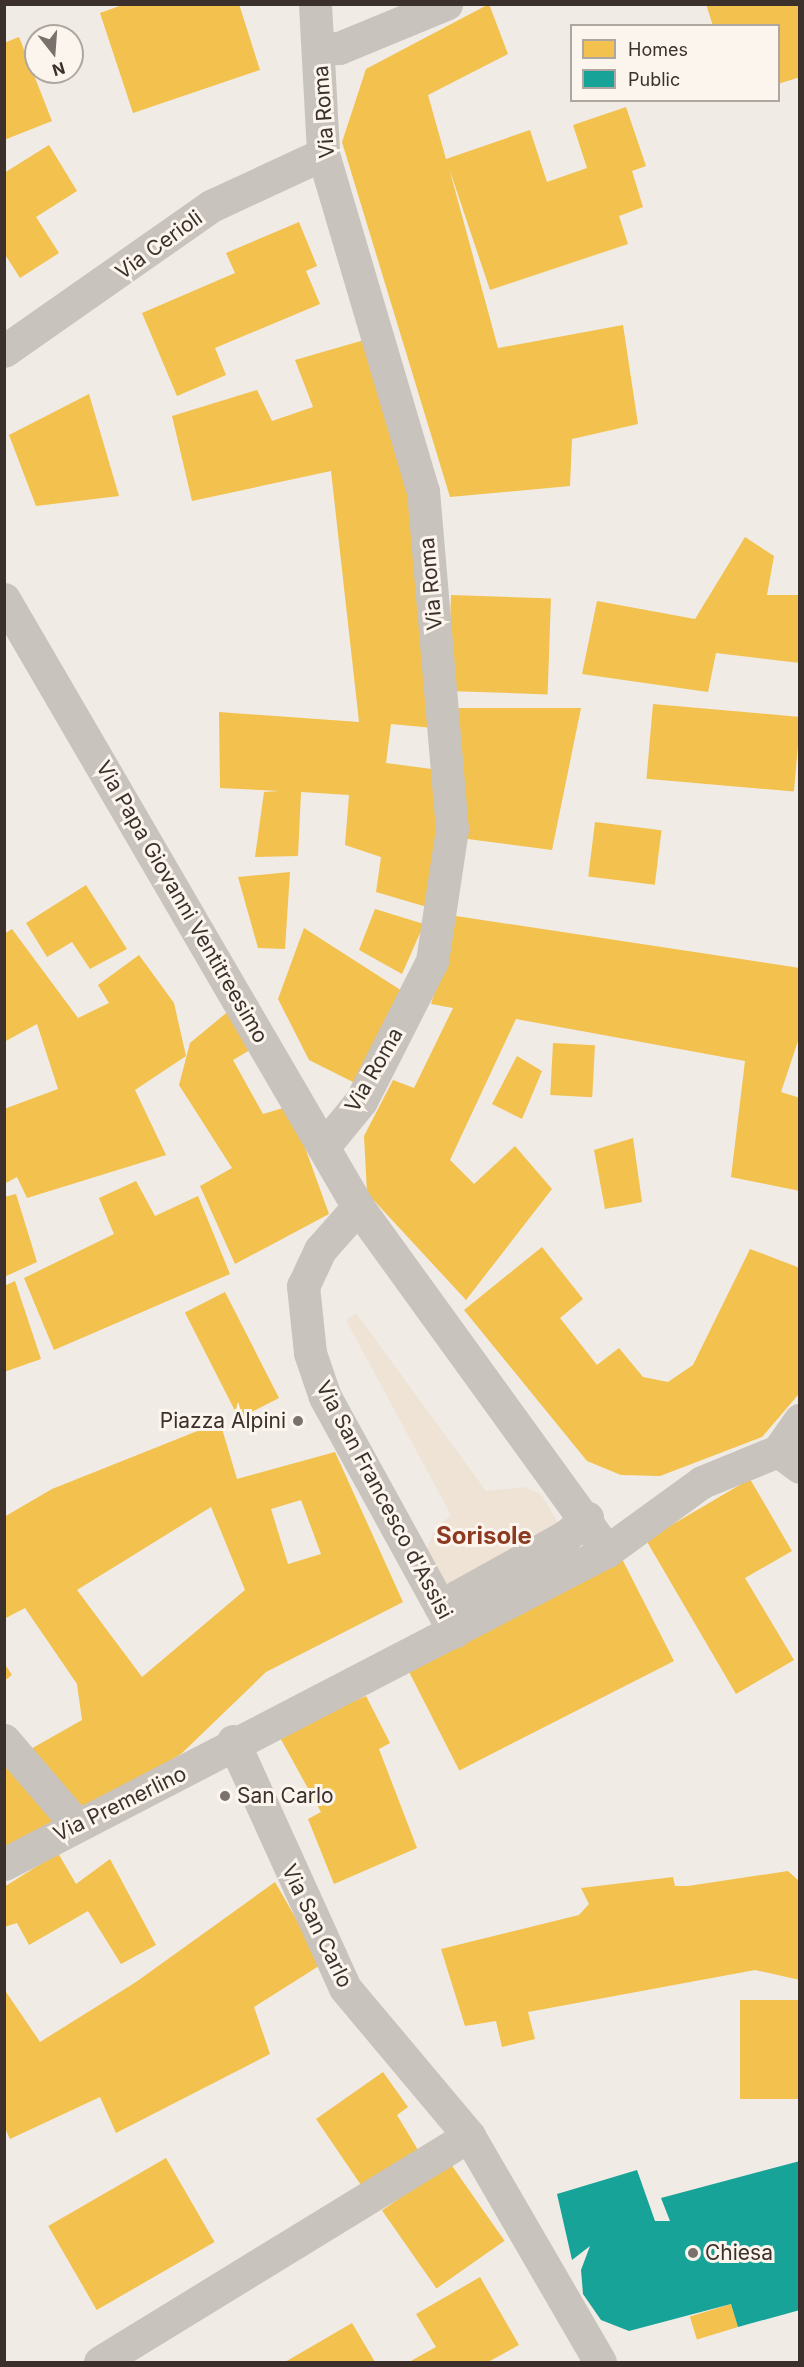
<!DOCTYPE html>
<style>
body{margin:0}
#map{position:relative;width:804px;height:2367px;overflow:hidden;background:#f0ebe5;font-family:Inter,sans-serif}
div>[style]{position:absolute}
.plaza>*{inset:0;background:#eee3d5}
.homes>*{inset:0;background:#f2c14e;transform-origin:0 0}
.public>*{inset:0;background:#17a398}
.minor>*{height:33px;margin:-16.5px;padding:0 16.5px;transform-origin:16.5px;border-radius:16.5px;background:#c9c3be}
.dots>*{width:16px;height:16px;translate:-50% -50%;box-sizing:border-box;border:3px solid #fbf5ee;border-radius:50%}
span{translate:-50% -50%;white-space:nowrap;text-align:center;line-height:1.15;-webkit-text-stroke:6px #fbf5ee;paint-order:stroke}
.street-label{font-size:21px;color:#3b302b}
.poi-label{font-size:21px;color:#3b302b}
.right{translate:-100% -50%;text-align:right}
.left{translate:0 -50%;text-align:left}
.quarter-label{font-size:24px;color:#8c3b22;font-weight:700}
.frame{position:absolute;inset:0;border:6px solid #3b302b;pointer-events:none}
.legend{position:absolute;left:570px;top:24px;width:210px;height:78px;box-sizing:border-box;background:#fbf5ee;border:2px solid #aea6a0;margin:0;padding:8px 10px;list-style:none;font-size:18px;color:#3b302b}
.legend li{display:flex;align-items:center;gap:12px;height:30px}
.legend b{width:30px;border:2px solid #aea6a0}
.north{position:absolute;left:24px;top:24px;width:60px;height:60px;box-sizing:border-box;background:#fbf5ee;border:2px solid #aea6a0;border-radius:50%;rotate:163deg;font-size:16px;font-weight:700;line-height:24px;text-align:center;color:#3b302b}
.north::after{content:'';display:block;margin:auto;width:21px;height:27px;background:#7a716c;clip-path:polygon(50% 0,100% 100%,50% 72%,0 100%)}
</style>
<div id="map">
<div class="plaza">
<i style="clip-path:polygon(356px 1313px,486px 1491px,524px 1487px,541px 1494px,566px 1536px,456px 1600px,427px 1550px,434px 1531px,451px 1515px,346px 1320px)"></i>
</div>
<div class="homes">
<i style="clip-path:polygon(125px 4px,239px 4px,260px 70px,133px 113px,100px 13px)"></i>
<i style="clip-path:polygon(489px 4px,508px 54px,428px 95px,446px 159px,530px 130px,547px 182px,587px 168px,573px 125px,626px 107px,646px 166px,632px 171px,643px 207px,619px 216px,628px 244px,490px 290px,449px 168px,498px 348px,623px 325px,638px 424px,572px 439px,570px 486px,450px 497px,342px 142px,366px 69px)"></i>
<i style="clip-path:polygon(706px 4px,800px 4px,800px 77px,778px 84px,778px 26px,713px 26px)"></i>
<i style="clip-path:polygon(19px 37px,52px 121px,4px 140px,4px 43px)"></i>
<i style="clip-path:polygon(49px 145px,77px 191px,36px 217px,59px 253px,20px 278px,4px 253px,4px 173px)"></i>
<i style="clip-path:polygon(299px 222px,317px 266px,306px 271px,320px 304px,215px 348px,226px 375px,177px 396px,142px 313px,235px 273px,226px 253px)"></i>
<i style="clip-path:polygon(378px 336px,423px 491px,444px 729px,391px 724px,386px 763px,447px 771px,427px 907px,376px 892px,381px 857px,345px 845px,349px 795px,301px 792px,298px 856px,255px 857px,264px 792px,279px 791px,220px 788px,219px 712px,359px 722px,331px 471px,192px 501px,172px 416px,257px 390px,272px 421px,313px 407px,295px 360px)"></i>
<i style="clip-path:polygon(89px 394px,119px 496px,36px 506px,9px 435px)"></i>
<i style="clip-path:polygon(745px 537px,774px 556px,767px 595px,800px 595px,800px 663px,716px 653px,708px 692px,582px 674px,597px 601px,695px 619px)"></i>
<i style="left:451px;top:595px;width:100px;height:96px;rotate:2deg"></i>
<i style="left:653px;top:704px;width:148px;height:75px;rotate:5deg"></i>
<i style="clip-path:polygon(456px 708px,581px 708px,552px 850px,460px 838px)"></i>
<i style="left:595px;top:822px;width:67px;height:55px;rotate:7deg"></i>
<i style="clip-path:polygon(290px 872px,285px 949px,258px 948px,238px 877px)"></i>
<i style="clip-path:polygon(86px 885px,127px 949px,90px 969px,72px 942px,47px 957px,26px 923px)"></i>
<i style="clip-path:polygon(375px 909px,424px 924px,402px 974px,359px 950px)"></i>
<i style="clip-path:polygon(456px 916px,800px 968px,800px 1035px,781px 1092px,800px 1098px,800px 1191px,731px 1177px,745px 1061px,516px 1019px,450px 1160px,474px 1184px,515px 1146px,552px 1189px,466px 1300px,367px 1193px,364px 1136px,393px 1080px,414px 1088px,453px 1008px,431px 1004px)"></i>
<i style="clip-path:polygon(304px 928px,413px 998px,359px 1085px,309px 1060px,278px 999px)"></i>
<i style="clip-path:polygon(12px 929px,78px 1018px,109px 1003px,98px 985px,139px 955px,174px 1003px,186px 1056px,135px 1090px,166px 1155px,27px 1198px,17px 1177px,4px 1184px,4px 1109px,58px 1089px,37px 1024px,4px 1042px,4px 934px)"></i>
<i style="clip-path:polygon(231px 1009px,257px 1046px,233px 1060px,263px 1114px,290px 1106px,329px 1214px,235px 1264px,200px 1186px,232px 1168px,179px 1085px,190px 1043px)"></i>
<i style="left:553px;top:1043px;width:42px;height:52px;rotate:3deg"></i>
<i style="clip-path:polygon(517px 1056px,542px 1071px,522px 1119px,492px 1104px)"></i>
<i style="clip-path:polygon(633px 1138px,642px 1202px,605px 1209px,594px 1150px)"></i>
<i style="clip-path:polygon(136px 1181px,155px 1216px,198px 1196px,230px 1274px,54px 1350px,24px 1278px,114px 1234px,99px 1198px)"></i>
<i style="clip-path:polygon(16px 1194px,37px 1262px,4px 1277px,4px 1197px)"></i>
<i style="clip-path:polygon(542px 1247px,583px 1299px,560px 1318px,597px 1365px,619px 1348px,643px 1377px,668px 1382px,693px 1365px,750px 1249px,800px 1268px,798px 1395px,762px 1437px,660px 1476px,621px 1475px,587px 1461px,464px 1310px)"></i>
<i style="clip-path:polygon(15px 1281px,41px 1359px,4px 1372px,4px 1286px)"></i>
<i style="left:225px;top:1292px;width:119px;height:45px;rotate:63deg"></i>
<i style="clip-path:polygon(evenodd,220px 1422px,237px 1479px,335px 1452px,403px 1602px,266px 1672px,181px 1754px,80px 1813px,22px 1754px,82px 1720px,77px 1684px,25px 1608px,4px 1619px,4px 1517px,52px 1489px,220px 1422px,301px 1500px,321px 1554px,288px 1564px,271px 1509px,301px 1500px,220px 1422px,211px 1507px,245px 1590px,142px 1677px,77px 1590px,211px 1507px)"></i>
<i style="clip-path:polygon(750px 1479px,792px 1551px,745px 1578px,794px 1660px,736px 1694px,646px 1540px)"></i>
<i style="left:620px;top:1555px;width:119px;height:241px;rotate:63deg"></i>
<i style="clip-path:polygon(4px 1663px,12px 1675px,4px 1681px)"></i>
<i style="clip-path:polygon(366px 1696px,390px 1743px,379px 1749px,417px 1848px,334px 1884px,308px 1819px,321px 1812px,278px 1734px)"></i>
<i style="clip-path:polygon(14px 1764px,64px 1829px,4px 1860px,4px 1770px)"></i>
<i style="clip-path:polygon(58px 1853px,76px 1884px,110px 1859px,156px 1945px,121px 1964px,88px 1911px,29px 1945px,17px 1923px,4px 1927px,4px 1887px)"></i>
<i style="clip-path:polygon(788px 1871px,800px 1882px,800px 1980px,755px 1970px,528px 2012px,535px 2039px,502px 2047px,496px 2021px,465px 2026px,441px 1949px,579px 1915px,589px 1904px,581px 1888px,673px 1877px,675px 1886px,688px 1886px)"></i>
<i style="clip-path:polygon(275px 1882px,322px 1964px,254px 2007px,270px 2054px,116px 2133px,100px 2097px,10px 2139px,4px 2126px,4px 1989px,40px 2042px,136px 1982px)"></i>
<i style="left:800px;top:2000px;width:99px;height:60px;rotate:90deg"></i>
<i style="clip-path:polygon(383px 2072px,408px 2107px,397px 2115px,421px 2155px,363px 2188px,316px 2119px)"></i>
<i style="left:166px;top:2158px;width:97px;height:136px;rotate:60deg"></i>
<i style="left:450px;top:2163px;width:95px;height:83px;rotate:55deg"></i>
<i style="clip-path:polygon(480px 2277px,519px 2345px,488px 2362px,409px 2362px,436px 2347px,416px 2314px)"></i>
<i style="left:731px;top:2304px;width:24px;height:43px;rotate:73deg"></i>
<i style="clip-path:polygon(352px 2323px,375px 2362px,285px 2362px)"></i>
</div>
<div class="public">
<i style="clip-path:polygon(800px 2161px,800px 2310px,738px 2327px,731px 2304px,629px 2331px,601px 2320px,583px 2294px,581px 2270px,590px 2246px,572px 2260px,557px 2194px,637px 2170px,655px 2221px,670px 2221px,661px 2198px)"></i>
</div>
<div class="minor">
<i style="left:315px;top:4px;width:150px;rotate:86.9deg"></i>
<i style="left:323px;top:154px;width:352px;rotate:73.5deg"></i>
<i style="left:423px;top:491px;width:339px;rotate:85.1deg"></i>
<i style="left:452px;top:829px;width:134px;rotate:98.6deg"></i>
<i style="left:432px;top:961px;width:157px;rotate:116.9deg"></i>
<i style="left:361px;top:1101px;width:57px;rotate:129.3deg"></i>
<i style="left:320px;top:49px;width:19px;rotate:-3deg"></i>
<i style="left:339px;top:48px;width:116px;rotate:-22.4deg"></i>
<i style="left:4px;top:351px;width:253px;rotate:-35deg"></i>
<i style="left:211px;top:206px;width:123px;rotate:-24.9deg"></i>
<i style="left:4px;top:599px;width:704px;rotate:59.79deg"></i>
<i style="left:358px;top:1207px;width:425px;rotate:54.1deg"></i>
<i style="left:358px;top:1207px;width:57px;rotate:131.5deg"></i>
<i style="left:320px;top:1250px;width:40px;rotate:115deg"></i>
<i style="left:303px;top:1286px;width:67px;rotate:84deg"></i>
<i style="left:310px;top:1353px;width:46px;rotate:71.2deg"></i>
<i style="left:325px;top:1397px;width:268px;rotate:61.2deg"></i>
<i style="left:778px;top:1451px;width:27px;rotate:36deg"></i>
<i style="left:440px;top:1606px;width:144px;rotate:-29.1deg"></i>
<i style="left:566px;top:1536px;width:28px;rotate:-41deg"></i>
<i style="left:4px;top:1740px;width:111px;rotate:49.4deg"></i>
<i style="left:233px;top:1741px;width:271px;rotate:65.6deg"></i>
<i style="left:345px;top:1988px;width:193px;rotate:50deg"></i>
<i style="left:469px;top:2136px;width:261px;rotate:59.9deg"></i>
<i style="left:4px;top:1864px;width:679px;rotate:-27.43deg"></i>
<i style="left:607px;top:1551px;width:117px;rotate:-36deg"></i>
<i style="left:702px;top:1482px;width:82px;rotate:-22.2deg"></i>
<i style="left:778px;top:1451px;width:38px;rotate:-55deg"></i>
<i style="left:100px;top:2362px;width:433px;rotate:-31.5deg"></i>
</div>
<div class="dots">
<i style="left:298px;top:1421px;background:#7a716c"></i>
<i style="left:225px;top:1796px;background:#7a716c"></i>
<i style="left:693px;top:2253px;background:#7a716c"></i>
</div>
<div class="street-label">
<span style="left:324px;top:112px;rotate:-94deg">Via Roma</span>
<span style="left:159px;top:245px;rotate:-36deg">Via Cerioli</span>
<span style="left:431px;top:584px;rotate:-95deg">Via Roma</span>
<span style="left:182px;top:902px;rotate:60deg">Via Papa Giovanni Ventitreesimo</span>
<span style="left:374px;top:1070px;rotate:-60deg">Via Roma</span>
<span style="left:384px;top:1500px;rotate:62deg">Via San Francesco d'Assisi</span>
<span style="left:120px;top:1804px;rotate:-26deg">Via Premerlino</span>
<span style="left:317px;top:1926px;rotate:64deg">Via San Carlo</span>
</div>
<div class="poi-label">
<span class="right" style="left:286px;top:1421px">Piazza Alpini</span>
<span class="left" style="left:237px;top:1796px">San Carlo</span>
<span class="left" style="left:705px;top:2253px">Chiesa</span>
</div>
<div class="quarter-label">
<span style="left:484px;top:1536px">Sorisole</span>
</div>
<div class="frame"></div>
<ul class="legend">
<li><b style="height:16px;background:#f2c14e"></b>Homes</li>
<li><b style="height:16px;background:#17a398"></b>Public</li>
</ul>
<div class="north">N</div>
</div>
